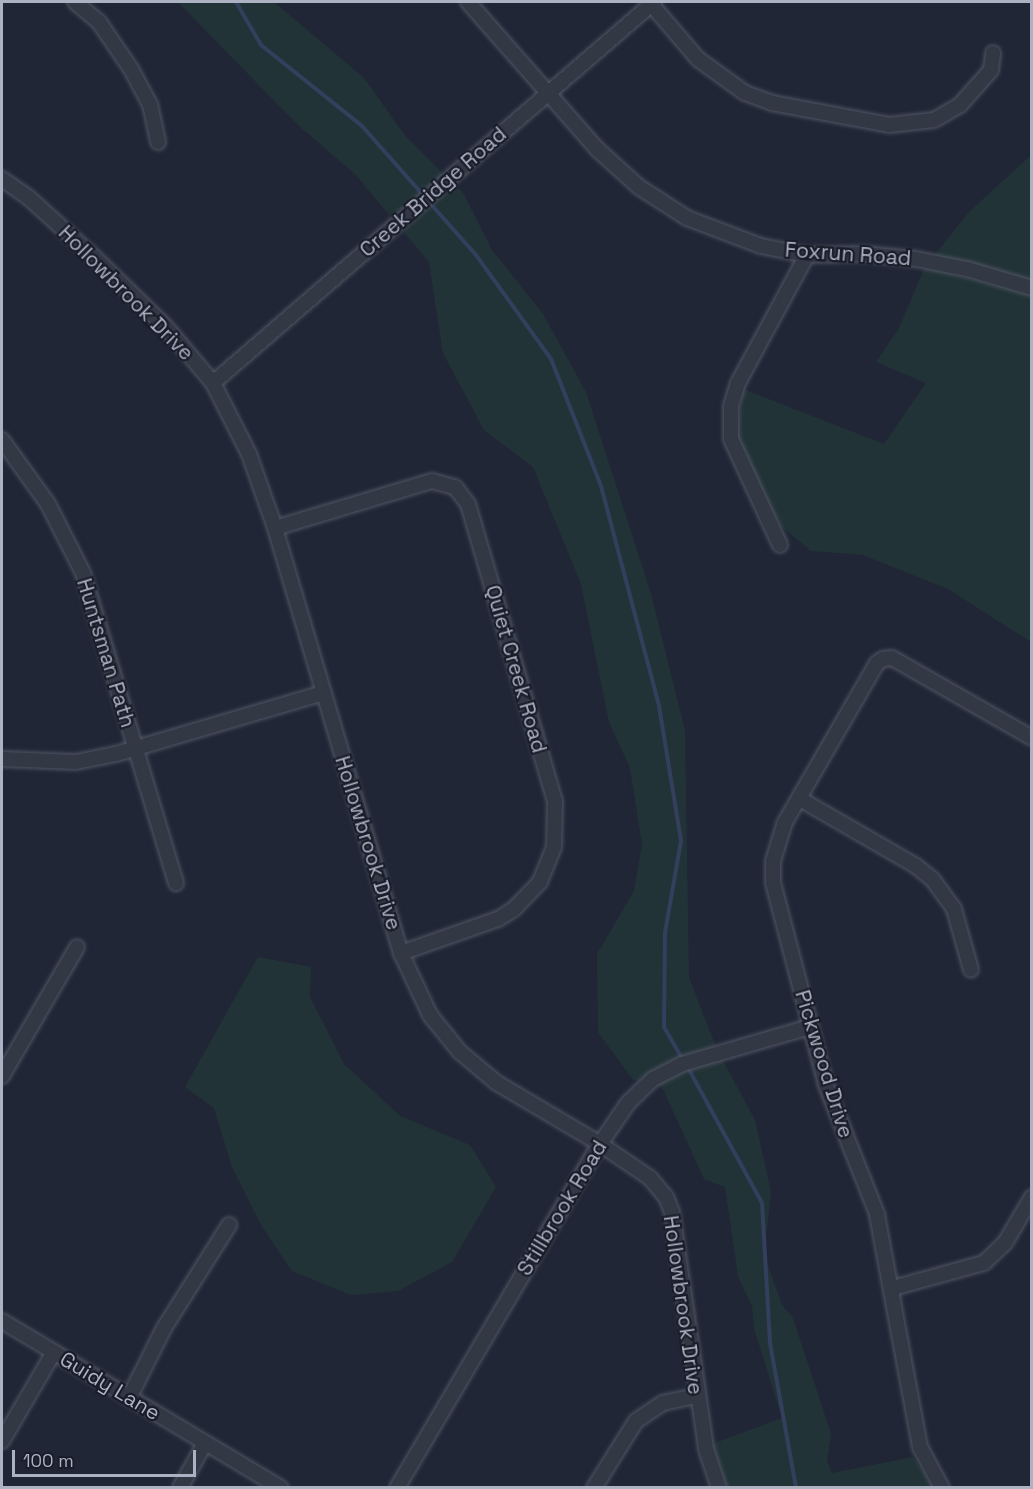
<!DOCTYPE html>
<style>
body{margin:0}
#map{position:relative;width:1033px;height:1489px;overflow:hidden;background:#202635;font-family:"Space Grotesk",sans-serif}
div>[style]{position:absolute}
.green>*{inset:0;background:#223337}
.stream>*{height:4px;margin:-2px;padding:0 2px;transform-origin:2px;border-radius:2px;background:#333f5c}
.roads{filter:drop-shadow(0 0 2px #505564) drop-shadow(0 0 2px #505564)}
.minor>*{height:14px;margin:-7px;padding:0 7px;transform-origin:7px;border-radius:7px;background:#333845}
span{translate:-50% -50%;white-space:nowrap;text-align:center;line-height:1.15;-webkit-text-stroke:4.5px #191d2a;paint-order:stroke}
.street-label{font-size:21px;color:#adb2c3}
.frame{position:absolute;inset:0;border:3px solid #adb2c3;pointer-events:none}
.scale{position:absolute;left:12px;top:1450px;width:184px;height:27px;box-sizing:border-box;border:3px solid #adb2c3;border-top:0;padding-left:8px;font-size:18px;line-height:21px;white-space:nowrap;color:#adb2c3;-webkit-text-stroke:4px #191d2a;paint-order:stroke}
</style>
<div id="map">
<div class="green">
<i style="clip-path:polygon(178px 2px,274px 2px,364px 78px,406px 137px,443px 174px,392px 218px,355px 174px,299px 126px)"></i>
<i style="clip-path:polygon(1031px 155px,1031px 281px,934px 256px,968px 213px)"></i>
<i style="clip-path:polygon(454px 184px,463px 193px,492px 250px,543px 314px,586px 392px,651px 594px,685px 731px,689px 978px,716px 1047px,679px 1057px,639px 1081px,633px 1080px,598px 1032px,597px 954px,634px 891px,642px 844px,630px 768px,609px 722px,581px 584px,533px 467px,484px 430px,443px 353px,429px 262px,401px 229px)"></i>
<i style="clip-path:polygon(925px 267px,1031px 295px,1031px 642px,948px 589px,863px 555px,811px 551px,781px 526px,747px 462px,737px 432px,743px 389px,884px 444px,926px 383px,876px 362px,898px 330px)"></i>
<i style="clip-path:polygon(258px 957px,311px 967px,310px 997px,344px 1064px,400px 1116px,470px 1145px,496px 1187px,452px 1262px,398px 1291px,351px 1295px,292px 1271px,261px 1225px,232px 1167px,214px 1108px,185px 1087px)"></i>
<i style="clip-path:polygon(722px 1059px,755px 1120px,771px 1192px,764px 1255px,782px 1305px,793px 1318px,831px 1434px,827px 1461px,832px 1473px,913px 1457px,933px 1487px,727px 1487px,712px 1444px,782px 1418px,754px 1328px,752px 1306px,738px 1276px,725px 1187px,704px 1179px,662px 1087px,656px 1085px,685px 1070px)"></i>
</div>
<div class="stream">
<i style="left:236px;top:2px;width:50px;rotate:59.8deg"></i>
<i style="left:261px;top:45px;width:129px;rotate:38.7deg"></i>
<i style="left:362px;top:126px;width:94px;rotate:48.5deg"></i>
<i style="left:429px;top:202px;width:71px;rotate:48.4deg"></i>
<i style="left:476px;top:255px;width:128px;rotate:54.2deg"></i>
<i style="left:551px;top:359px;width:136px;rotate:68.5deg"></i>
<i style="left:601px;top:486px;width:228px;rotate:75.2deg"></i>
<i style="left:659px;top:706px;width:137px;rotate:80.7deg"></i>
<i style="left:681px;top:841px;width:93px;rotate:99.9deg"></i>
<i style="left:665px;top:933px;width:94px;rotate:90.6deg"></i>
<i style="left:664px;top:1027px;width:38px;rotate:60deg"></i>
<i style="left:687px;top:1066px;width:156px;rotate:61.3deg"></i>
<i style="left:762px;top:1203px;width:140px;rotate:86.7deg"></i>
<i style="left:770px;top:1343px;width:147px;rotate:79.8deg"></i>
</div>
<div class="roads">
<div class="minor">
<i style="left:75px;top:2px;width:31px;rotate:40deg"></i>
<i style="left:99px;top:22px;width:57px;rotate:55.8deg"></i>
<i style="left:131px;top:69px;width:40px;rotate:62deg"></i>
<i style="left:150px;top:104px;width:39px;rotate:78deg"></i>
<i style="left:468px;top:2px;width:196px;rotate:48.7deg"></i>
<i style="left:597px;top:149px;width:57px;rotate:42.1deg"></i>
<i style="left:639px;top:187px;width:57px;rotate:32.9deg"></i>
<i style="left:687px;top:218px;width:79px;rotate:20.7deg"></i>
<i style="left:761px;top:246px;width:47px;rotate:11.1deg"></i>
<i style="left:807px;top:255px;width:57px;rotate:-1deg"></i>
<i style="left:864px;top:254px;width:52px;rotate:5.5deg"></i>
<i style="left:916px;top:259px;width:52px;rotate:11.1deg"></i>
<i style="left:967px;top:269px;width:68px;rotate:16.3deg"></i>
<i style="left:651px;top:4px;width:72px;rotate:49.5deg"></i>
<i style="left:698px;top:59px;width:58px;rotate:35.9deg"></i>
<i style="left:745px;top:93px;width:29px;rotate:20deg"></i>
<i style="left:772px;top:103px;width:119px;rotate:10.6deg"></i>
<i style="left:889px;top:125px;width:45px;rotate:-6.3deg"></i>
<i style="left:934px;top:120px;width:30px;rotate:-30deg"></i>
<i style="left:960px;top:105px;width:47px;rotate:-48.5deg"></i>
<i style="left:991px;top:70px;width:17px;rotate:-83deg"></i>
<i style="left:2px;top:179px;width:32px;rotate:35deg"></i>
<i style="left:28px;top:197px;width:89px;rotate:42.3deg"></i>
<i style="left:94px;top:257px;width:100px;rotate:44.2deg"></i>
<i style="left:166px;top:327px;width:73px;rotate:50deg"></i>
<i style="left:213px;top:383px;width:80px;rotate:63.1deg"></i>
<i style="left:249px;top:454px;width:78px;rotate:70.6deg"></i>
<i style="left:275px;top:528px;width:443px;rotate:73.5deg"></i>
<i style="left:401px;top:953px;width:68px;rotate:64.9deg"></i>
<i style="left:430px;top:1015px;width:48px;rotate:51deg"></i>
<i style="left:460px;top:1052px;width:48px;rotate:40deg"></i>
<i style="left:497px;top:1083px;width:120px;rotate:30.6deg"></i>
<i style="left:600px;top:1144px;width:60px;rotate:34.2deg"></i>
<i style="left:650px;top:1178px;width:25px;rotate:50deg"></i>
<i style="left:666px;top:1197px;width:16px;rotate:68deg"></i>
<i style="left:672px;top:1212px;width:239px;rotate:81.8deg"></i>
<i style="left:706px;top:1449px;width:41px;rotate:71.6deg"></i>
<i style="left:213px;top:383px;width:583px;rotate:-40.83deg"></i>
<i style="left:2px;top:440px;width:79px;rotate:54.3deg"></i>
<i style="left:48px;top:504px;width:77px;rotate:63.1deg"></i>
<i style="left:83px;top:573px;width:324px;rotate:73.3deg"></i>
<i style="left:275px;top:528px;width:164px;rotate:-16.7deg"></i>
<i style="left:432px;top:481px;width:24px;rotate:15deg"></i>
<i style="left:455px;top:487px;width:21px;rotate:53deg"></i>
<i style="left:468px;top:504px;width:309px;rotate:73.7deg"></i>
<i style="left:555px;top:801px;width:46px;rotate:91.2deg"></i>
<i style="left:554px;top:847px;width:38px;rotate:112deg"></i>
<i style="left:540px;top:882px;width:37px;rotate:134deg"></i>
<i style="left:514px;top:909px;width:19px;rotate:148deg"></i>
<i style="left:498px;top:919px;width:103px;rotate:160.7deg"></i>
<i style="left:780px;top:545px;width:117px;rotate:-114.8deg"></i>
<i style="left:731px;top:439px;width:33px;rotate:-90deg"></i>
<i style="left:731px;top:406px;width:24px;rotate:-73deg"></i>
<i style="left:738px;top:383px;width:145px;rotate:-61.7deg"></i>
<i style="left:2px;top:759px;width:74px;rotate:2.3deg"></i>
<i style="left:76px;top:762px;width:41px;rotate:-11.3deg"></i>
<i style="left:116px;top:754px;width:216px;rotate:-16.4deg"></i>
<i style="left:800px;top:799px;width:134px;rotate:30deg"></i>
<i style="left:916px;top:866px;width:22px;rotate:39deg"></i>
<i style="left:933px;top:880px;width:36px;rotate:54deg"></i>
<i style="left:954px;top:909px;width:63px;rotate:74.4deg"></i>
<i style="left:2px;top:1076px;width:149px;rotate:-59.8deg"></i>
<i style="left:893px;top:1288px;width:94px;rotate:-15.4deg"></i>
<i style="left:984px;top:1263px;width:29px;rotate:-44deg"></i>
<i style="left:1005px;top:1243px;width:53px;rotate:-59.6deg"></i>
<i style="left:2px;top:1321px;width:325px;rotate:30.9deg"></i>
<i style="left:129px;top:1398px;width:78px;rotate:-63.4deg"></i>
<i style="left:164px;top:1328px;width:122px;rotate:-57.7deg"></i>
<i style="left:2px;top:1441px;width:103px;rotate:-59.7deg"></i>
<i style="left:180px;top:1488px;width:51px;rotate:-60.9deg"></i>
<i style="left:397px;top:1488px;width:399px;rotate:-59.5deg"></i>
<i style="left:600px;top:1144px;width:50px;rotate:-55.7deg"></i>
<i style="left:628px;top:1103px;width:35px;rotate:-44deg"></i>
<i style="left:653px;top:1079px;width:33px;rotate:-27deg"></i>
<i style="left:682px;top:1064px;width:132px;rotate:-16.2deg"></i>
<i style="left:594px;top:1488px;width:79px;rotate:-57.9deg"></i>
<i style="left:636px;top:1421px;width:32px;rotate:-34deg"></i>
<i style="left:663px;top:1403px;width:34px;rotate:-12deg"></i>
<i style="left:942px;top:1488px;width:47px;rotate:-118.2deg"></i>
<i style="left:920px;top:1447px;width:237px;rotate:-100.5deg"></i>
<i style="left:877px;top:1214px;width:139px;rotate:-111.6deg"></i>
<i style="left:826px;top:1085px;width:209px;rotate:-104.7deg"></i>
<i style="left:773px;top:883px;width:22px;rotate:-90deg"></i>
<i style="left:773px;top:861px;width:39px;rotate:-73deg"></i>
<i style="left:784px;top:824px;width:186px;rotate:-60deg"></i>
<i style="left:877px;top:663px;width:7px;rotate:-34deg"></i>
<i style="left:883px;top:659px;width:9px;rotate:-6deg"></i>
<i style="left:892px;top:658px;width:161px;rotate:29.7deg"></i>
</div>
</div>
<div class="street-label">
<span style="left:433px;top:192px;rotate:-41deg">Creek Bridge Road</span>
<span style="left:848px;top:254px;rotate:4deg">Foxrun Road</span>
<span style="left:126px;top:293px;rotate:45deg">Hollowbrook Drive</span>
<span style="left:106px;top:653px;rotate:73deg">Huntsman Path</span>
<span style="left:516px;top:669px;rotate:74deg">Quiet Creek Road</span>
<span style="left:368px;top:843px;rotate:73deg">Hollowbrook Drive</span>
<span style="left:824px;top:1064px;rotate:73deg">Pickwood Drive</span>
<span style="left:562px;top:1208px;rotate:-59deg">Stillbrook Road</span>
<span style="left:683px;top:1305px;rotate:82deg">Hollowbrook Drive</span>
<span style="left:110px;top:1386px;rotate:31deg">Guidy Lane</span>
</div>
<div class="frame"></div>
<div class="scale">100 m</div>
</div>
